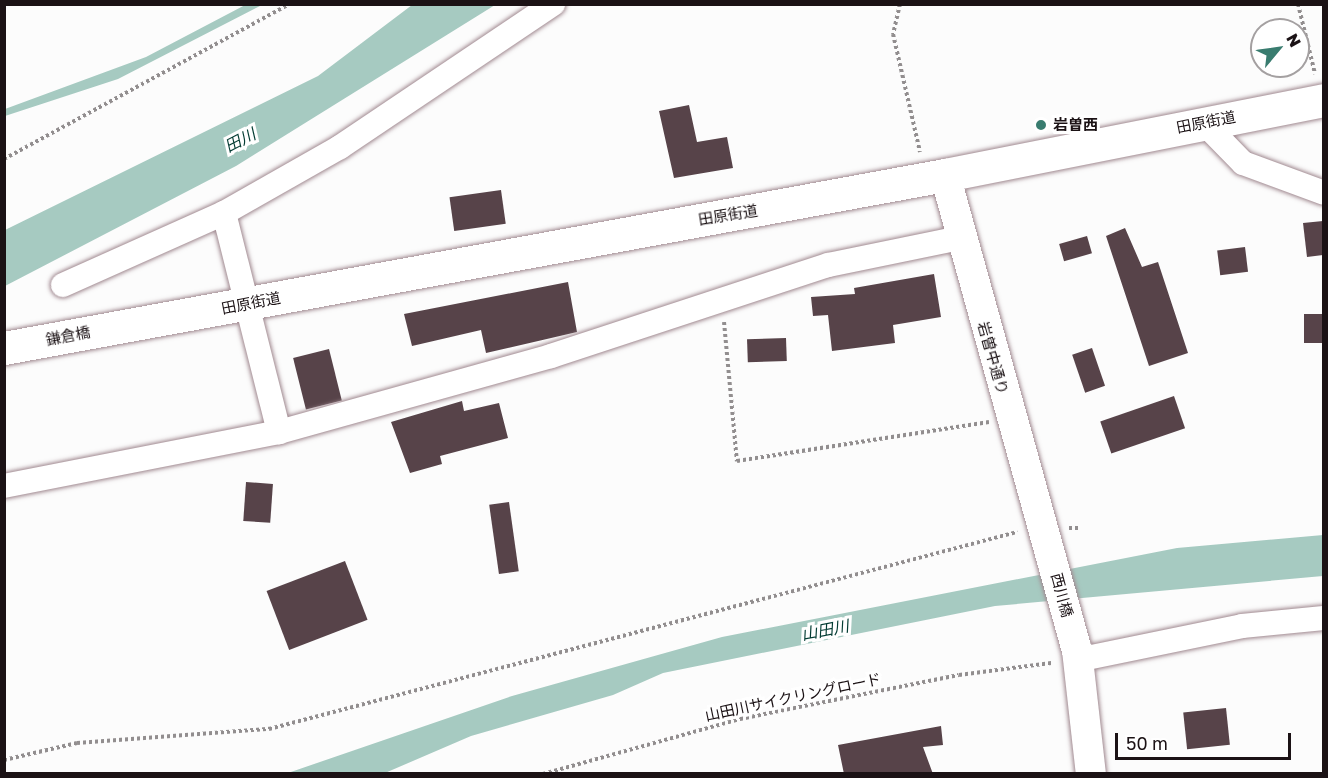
<!DOCTYPE html>
<meta charset="utf-8">
<style>
body{margin:0}
#map{position:relative;width:1328px;height:778px;overflow:hidden;background:#fcfcfc;font-family:"Golos Text","Noto Sans JP",sans-serif}
div>[style]{position:absolute}
.water>*{inset:0;background:#a6cac1}
.building>*{inset:0;background:#574349;transform-origin:0 0}
.path>*{height:4px;margin-top:-2px;transform-origin:0;background:repeating-linear-gradient(90deg,#928e8f 0 3px,transparent 0 6px)}
.roads{filter:drop-shadow(0 0 2px #a18a91) drop-shadow(0 0 2px #a18a91)}
.minor>*{height:24px;margin:-12px;padding:0 12px;transform-origin:12px;border-radius:12px;background:#fff}
.tertiary>*{height:30px;margin:-15px;padding:0 15px;transform-origin:15px;border-radius:15px;background:#fff}
.primary>*{height:33px;margin:-16.5px;padding:0 16.5px;transform-origin:16.5px;border-radius:16.5px;background:#fff}
.dots>*{width:16px;height:16px;translate:-50% -50%;box-sizing:border-box;border:3px solid #fff;border-radius:50%}
span{translate:-50% -50%;white-space:nowrap;text-align:center;line-height:1.15;-webkit-text-stroke:6px #fff;paint-order:stroke}
.street-label{font-size:15px;color:#1b1215}
.poi-label{font-size:15px;color:#1b1215;font-weight:700}
.left{translate:0 -50%;text-align:left}
.water-label{font-size:16px;color:#033c33;font-style:italic}
.frame{position:absolute;inset:0;border:6px solid #1b1215;pointer-events:none}
.north{position:absolute;left:1250px;top:18px;width:60px;height:60px;box-sizing:border-box;background:#fff;border:2px solid #a4a0a1;border-radius:50%;rotate:61deg;font-size:16px;font-weight:700;line-height:24px;text-align:center;color:#1b1215}
.north::after{content:'';display:block;margin:auto;width:21px;height:27px;background:#397c6f;clip-path:polygon(50% 0,100% 100%,50% 72%,0 100%)}
.scale{position:absolute;left:1115px;top:733px;width:176px;height:27px;box-sizing:border-box;border:3px solid #1b1215;border-top:0;padding-left:8px;font-size:18px;line-height:21px;white-space:nowrap;color:#1b1215;-webkit-text-stroke:4px #fff;paint-order:stroke}
</style>
<div id="map">
<div class="water">
<i style="clip-path:polygon(247px 4px,262px 5px,118px 79px,5px 116px,5px 109px,146px 57px)"></i>
<i style="clip-path:polygon(412px 5px,495px 5px,236px 166px,5px 286px,5px 230px,318px 76px)"></i>
<i style="clip-path:polygon(1323px 535px,1323px 576px,995px 606px,663px 673px,613px 695px,471px 736px,385px 773px,285px 774px,512px 696px,722px 637px,1177px 548px)"></i>
</div>
<div class="building">
<i style="clip-path:polygon(689px 105px,697px 142px,727px 137px,733px 168px,674px 178px,659px 111px)"></i>
<i style="left:501px;top:190px;width:34px;height:52px;rotate:82deg"></i>
<i style="clip-path:polygon(1323px 221px,1323px 255px,1307px 257px,1303px 223px)"></i>
<i style="clip-path:polygon(1125px 228px,1142px 267px,1158px 262px,1188px 353px,1149px 366px,1106px 236px)"></i>
<i style="left:1087px;top:236px;width:18px;height:29px;rotate:74deg"></i>
<i style="left:1245px;top:247px;width:25px;height:28px;rotate:83deg"></i>
<i style="clip-path:polygon(934px 274px,941px 317px,893px 325px,895px 343px,832px 351px,828px 315px,813px 316px,811px 297px,855px 294px,854px 288px)"></i>
<i style="clip-path:polygon(568px 282px,577px 332px,486px 353px,481px 330px,412px 346px,404px 314px)"></i>
<i style="left:1323px;top:314px;width:29px;height:19px;rotate:90deg"></i>
<i style="left:786px;top:338px;width:23px;height:39px;rotate:88deg"></i>
<i style="left:1092px;top:348px;width:40px;height:21px;rotate:71deg"></i>
<i style="left:329px;top:349px;width:53px;height:37px;rotate:76deg"></i>
<i style="left:1174px;top:396px;width:34px;height:78px;rotate:71deg"></i>
<i style="clip-path:polygon(462px 401px,464px 411px,499px 403px,508px 438px,440px 456px,442px 464px,410px 473px,391px 422px)"></i>
<i style="left:246px;top:482px;width:27px;height:39px;rotate:4deg"></i>
<i style="left:509px;top:502px;width:70px;height:20px;rotate:82deg"></i>
<i style="left:345px;top:561px;width:63px;height:84px;rotate:69deg"></i>
<i style="left:1226px;top:708px;width:37px;height:43px;rotate:84deg"></i>
<i style="clip-path:polygon(941px 726px,943px 745px,923px 747px,933px 774px,844px 774px,838px 745px)"></i>
</div>
<div class="path">
<i style="left:900px;top:4px;width:31px;rotate:103deg"></i>
<i style="left:893px;top:34px;width:121px;rotate:77.1deg"></i>
<i style="left:1298px;top:4px;width:72px;rotate:76.3deg"></i>
<i style="left:4px;top:159px;width:324px;rotate:-28.5deg"></i>
<i style="left:724px;top:322px;width:140px;rotate:84.7deg"></i>
<i style="left:737px;top:461px;width:255px;rotate:-8.8deg"></i>
<i style="left:1069px;top:528px;width:9px"></i>
<i style="left:4px;top:760px;width:75px;rotate:-13.1deg"></i>
<i style="left:77px;top:743px;width:193px;rotate:-4.2deg"></i>
<i style="left:269px;top:729px;width:774px;rotate:-14.75deg"></i>
<i style="left:543px;top:774px;width:205px;rotate:-15.6deg"></i>
<i style="left:740px;top:719px;width:223px;rotate:-11.4deg"></i>
<i style="left:959px;top:675px;width:93px;rotate:-7.4deg"></i>
</div>
<div class="roads">
<div class="minor">
<i style="left:1204px;top:123px;width:56px;rotate:45.7deg"></i>
<i style="left:1243px;top:163px;width:86px;rotate:20.3deg"></i>
<i style="left:224px;top:213px;width:226px;rotate:75.9deg"></i>
<i style="left:63px;top:285px;width:176px;rotate:-24.1deg"></i>
<i style="left:224px;top:213px;width:133px;rotate:-29.6deg"></i>
<i style="left:340px;top:147px;width:257px;rotate:-33.9deg"></i>
<i style="left:4px;top:486px;width:280px;rotate:-11.1deg"></i>
<i style="left:279px;top:432px;width:282px;rotate:-15.6deg"></i>
<i style="left:551px;top:356px;width:292px;rotate:-18.2deg"></i>
<i style="left:828px;top:265px;width:135px;rotate:-11.6deg"></i>
<i style="left:1077px;top:660px;width:168px;rotate:-11.6deg"></i>
<i style="left:1242px;top:626px;width:82px;rotate:-5.6deg"></i>
</div>
<div class="tertiary">
<i style="left:945px;top:175px;width:493px;rotate:74.5deg"></i>
<i style="left:1077px;top:650px;width:125px;rotate:83.6deg"></i>
</div>
<div class="primary">
<i style="left:4px;top:348px;width:957px;rotate:-10.42deg"></i>
<i style="left:945px;top:175px;width:386px;rotate:-11.2deg"></i>
</div>
</div>
<div class="dots">
<i style="left:1041px;top:125px;background:#397c6f"></i>
</div>
<div class="street-label">
<span style="left:1206px;top:122px;rotate:-11deg">田原街道</span>
<span style="left:728px;top:215px;rotate:-9deg">田原街道</span>
<span style="left:251px;top:303px;rotate:-11deg">田原街道</span>
<span style="left:68px;top:336px;rotate:-11deg">鎌倉橋</span>
<span style="left:993px;top:358px;rotate:74deg">岩曽中通り</span>
<span style="left:1062px;top:595px;rotate:75deg">西川橋</span>
<span style="left:793px;top:697px;rotate:-12deg">山田川サイクリングロード</span>
</div>
<div class="poi-label">
<span class="left" style="left:1053px;top:125px">岩曽西</span>
</div>
<div class="water-label">
<span style="left:240px;top:140px;rotate:-27deg">田川</span>
<span style="left:825px;top:630px;rotate:-11deg">山田川</span>
</div>
<div class="frame"></div>
<div class="north">N</div>
<div class="scale">50 m</div>
</div>
